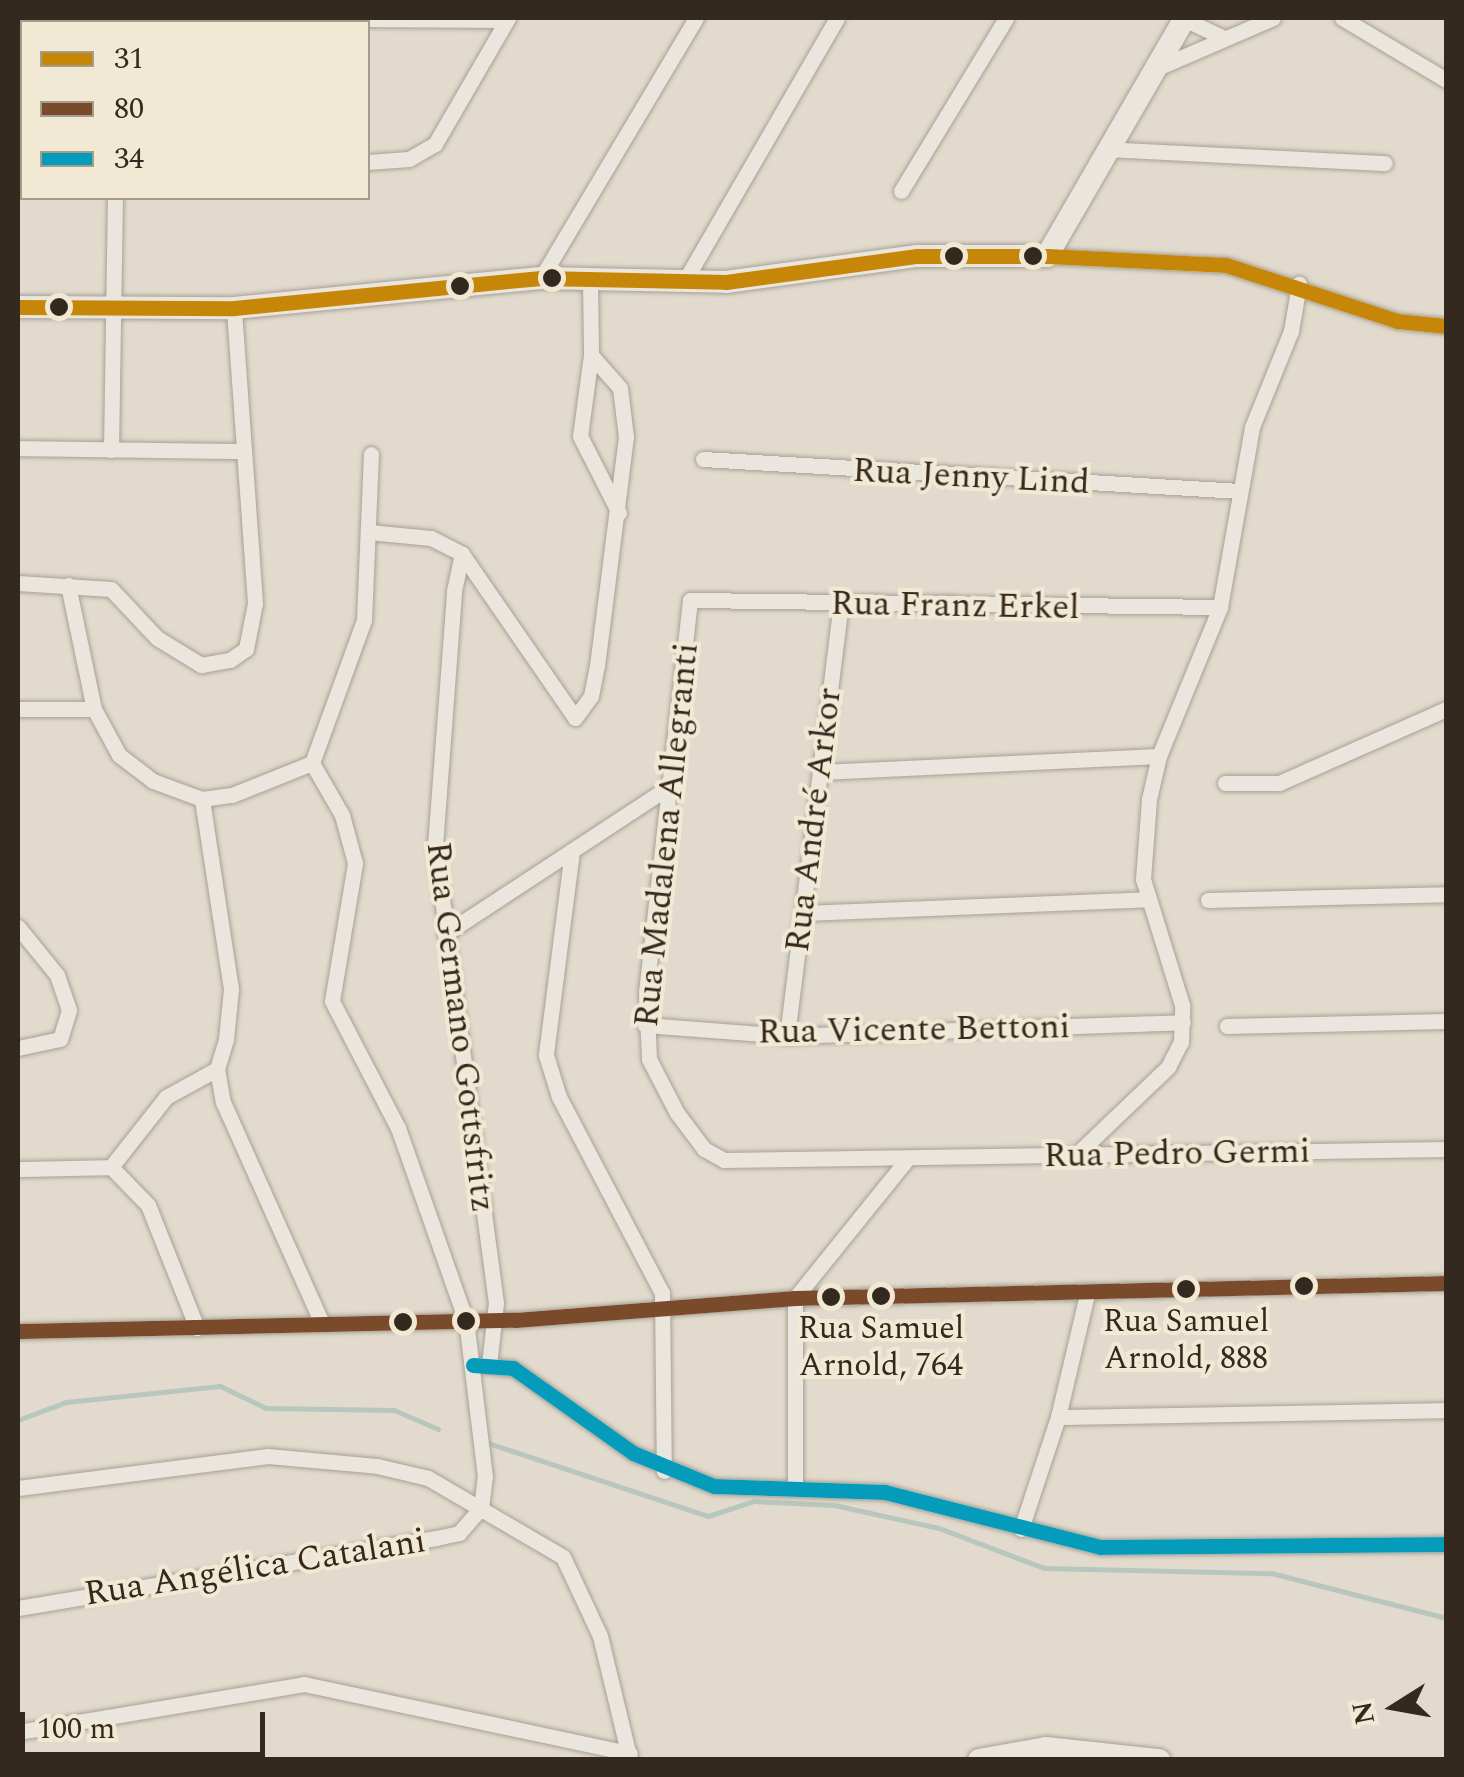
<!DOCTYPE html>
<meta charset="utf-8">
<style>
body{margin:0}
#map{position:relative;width:1464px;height:1777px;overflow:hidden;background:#e2dbcd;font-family:Spectral,serif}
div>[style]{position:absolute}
.stream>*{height:5px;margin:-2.5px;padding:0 2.5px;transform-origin:2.5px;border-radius:2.5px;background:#b8c7bd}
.roads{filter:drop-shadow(0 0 2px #a7a096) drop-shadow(0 0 2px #a7a096)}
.street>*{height:15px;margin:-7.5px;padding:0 7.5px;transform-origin:7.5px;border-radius:7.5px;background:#eae6de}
.secondary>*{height:22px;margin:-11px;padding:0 11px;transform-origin:11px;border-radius:11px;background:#eae6de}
.bus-1>*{height:15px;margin:-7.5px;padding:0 7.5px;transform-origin:7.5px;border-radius:7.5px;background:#c68708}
.bus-2>*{height:15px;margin:-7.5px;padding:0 7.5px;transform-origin:7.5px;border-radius:7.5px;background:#7a4b2a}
.bus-3>*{height:15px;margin:-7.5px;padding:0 7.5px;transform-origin:7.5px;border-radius:7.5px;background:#059cbc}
.dots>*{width:28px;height:28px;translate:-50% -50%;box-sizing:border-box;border:5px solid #f2e9d4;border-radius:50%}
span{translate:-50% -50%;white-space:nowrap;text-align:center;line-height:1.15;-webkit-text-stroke:8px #f2e9d4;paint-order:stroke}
.bus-label{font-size:32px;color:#34291f}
.street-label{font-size:35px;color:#34291f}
.frame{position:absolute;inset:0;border:20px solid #34291f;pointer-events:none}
.legend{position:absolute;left:20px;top:20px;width:350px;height:180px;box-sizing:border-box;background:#f2e9d4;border:2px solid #a69c8c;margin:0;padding:12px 18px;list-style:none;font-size:30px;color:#34291f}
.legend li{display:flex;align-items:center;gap:20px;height:50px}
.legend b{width:50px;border:2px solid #a69c8c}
.north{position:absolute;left:1344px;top:1657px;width:100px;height:100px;-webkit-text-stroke:8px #f2e9d4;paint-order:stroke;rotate:259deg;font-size:28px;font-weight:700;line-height:40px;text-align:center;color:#34291f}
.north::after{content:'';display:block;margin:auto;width:35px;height:45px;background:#34291f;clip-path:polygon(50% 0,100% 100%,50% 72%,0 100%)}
.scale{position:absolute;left:20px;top:1712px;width:245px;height:45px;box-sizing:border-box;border:5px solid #34291f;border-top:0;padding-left:12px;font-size:30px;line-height:35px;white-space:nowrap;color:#34291f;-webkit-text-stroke:8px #f2e9d4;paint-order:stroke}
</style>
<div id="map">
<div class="stream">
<i style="left:18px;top:1420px;width:51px;rotate:-20.6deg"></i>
<i style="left:66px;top:1402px;width:155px;rotate:-5.9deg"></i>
<i style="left:220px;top:1386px;width:51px;rotate:25.6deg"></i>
<i style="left:266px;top:1408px;width:128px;rotate:0.9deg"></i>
<i style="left:394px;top:1410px;width:48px;rotate:23.4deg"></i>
<i style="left:488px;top:1443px;width:232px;rotate:18.4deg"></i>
<i style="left:708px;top:1516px;width:48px;rotate:-18.1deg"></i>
<i style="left:754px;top:1501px;width:80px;rotate:2.9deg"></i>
<i style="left:834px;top:1505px;width:107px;rotate:12.4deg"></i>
<i style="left:939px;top:1528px;width:112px;rotate:20.9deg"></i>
<i style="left:1044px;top:1568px;width:227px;rotate:1.3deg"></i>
<i style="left:1271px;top:1573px;width:181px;rotate:14.4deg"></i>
</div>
<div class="roads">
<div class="street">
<i style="left:214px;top:18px;width:292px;rotate:0.4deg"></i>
<i style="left:1342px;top:18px;width:121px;rotate:30.8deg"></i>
<i style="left:1184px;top:19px;width:42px;rotate:25.3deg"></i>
<i style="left:117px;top:22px;width:4px;rotate:-90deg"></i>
<i style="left:1157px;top:68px;width:126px;rotate:-23.3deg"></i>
<i style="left:1105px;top:149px;width:280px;rotate:2.9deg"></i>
<i style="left:18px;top:158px;width:4px"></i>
<i style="left:368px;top:162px;width:41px;rotate:-4.2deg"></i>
<i style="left:409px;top:159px;width:30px;rotate:-30deg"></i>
<i style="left:435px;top:144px;width:146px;rotate:-59.9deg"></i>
<i style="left:901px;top:191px;width:202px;rotate:-58.7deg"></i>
<i style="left:1047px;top:256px;width:179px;rotate:2.9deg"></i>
<i style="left:1226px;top:265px;width:180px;rotate:18.1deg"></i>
<i style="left:1397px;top:321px;width:49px;rotate:5.8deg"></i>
<i style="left:541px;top:278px;width:303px;rotate:-59.2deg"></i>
<i style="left:590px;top:280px;width:75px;rotate:89.2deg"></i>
<i style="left:591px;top:355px;width:82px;rotate:97.7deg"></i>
<i style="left:580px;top:436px;width:86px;rotate:63.1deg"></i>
<i style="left:684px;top:282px;width:305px;rotate:-59.9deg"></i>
<i style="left:18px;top:448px;width:225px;rotate:0.8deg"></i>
<i style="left:111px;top:450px;width:252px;rotate:-89.1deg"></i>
<i style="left:703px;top:459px;width:538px;rotate:3.41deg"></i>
<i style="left:369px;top:532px;width:62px;rotate:5.5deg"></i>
<i style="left:431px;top:538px;width:35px;rotate:27deg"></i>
<i style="left:18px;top:583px;width:93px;rotate:3.7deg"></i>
<i style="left:111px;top:589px;width:67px;rotate:46.8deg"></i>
<i style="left:157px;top:638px;width:52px;rotate:31.5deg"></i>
<i style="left:201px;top:665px;width:29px;rotate:-10deg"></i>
<i style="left:230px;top:660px;width:19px;rotate:-35deg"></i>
<i style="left:246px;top:649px;width:47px;rotate:-78.9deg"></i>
<i style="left:255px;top:603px;width:296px;rotate:-94.1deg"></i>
<i style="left:68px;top:585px;width:127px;rotate:78.2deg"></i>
<i style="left:1220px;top:607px;width:530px;rotate:-179.24deg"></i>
<i style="left:690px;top:600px;width:394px;rotate:96.4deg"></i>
<i style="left:646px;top:992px;width:67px;rotate:87.4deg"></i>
<i style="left:649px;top:1059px;width:61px;rotate:62.6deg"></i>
<i style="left:677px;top:1113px;width:45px;rotate:53.1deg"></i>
<i style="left:704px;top:1149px;width:23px;rotate:29deg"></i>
<i style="left:724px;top:1160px;width:722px;rotate:-0.87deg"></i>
<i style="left:18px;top:709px;width:76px"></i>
<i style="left:94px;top:709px;width:52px;rotate:61.5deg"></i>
<i style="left:119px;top:755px;width:43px;rotate:37.4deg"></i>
<i style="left:153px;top:781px;width:52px;rotate:20.2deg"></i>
<i style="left:202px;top:799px;width:30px;rotate:-8deg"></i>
<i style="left:232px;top:795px;width:86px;rotate:-21.8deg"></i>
<i style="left:312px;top:763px;width:152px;rotate:-70deg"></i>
<i style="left:364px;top:620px;width:166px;rotate:-87.6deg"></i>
<i style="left:821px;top:772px;width:338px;rotate:-2.7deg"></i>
<i style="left:1225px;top:783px;width:54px"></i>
<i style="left:1279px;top:783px;width:183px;rotate:-23.9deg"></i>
<i style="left:572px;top:851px;width:206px;rotate:97.3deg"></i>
<i style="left:546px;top:1055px;width:44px;rotate:72.8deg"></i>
<i style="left:559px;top:1097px;width:221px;rotate:62.3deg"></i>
<i style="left:662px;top:1293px;width:178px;rotate:89.4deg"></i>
<i style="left:1208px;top:900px;width:238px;rotate:-1.4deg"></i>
<i style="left:804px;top:913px;width:344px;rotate:-2.3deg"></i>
<i style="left:18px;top:927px;width:62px;rotate:50.9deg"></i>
<i style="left:57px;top:975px;width:37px;rotate:71deg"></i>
<i style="left:69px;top:1010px;width:30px;rotate:107deg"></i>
<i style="left:60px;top:1039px;width:43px;rotate:167.9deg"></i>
<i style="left:445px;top:934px;width:272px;rotate:-33.3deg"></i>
<i style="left:645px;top:1025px;width:142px;rotate:4.4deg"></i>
<i style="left:787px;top:1036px;width:396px;rotate:-2deg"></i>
<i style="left:1227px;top:1026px;width:219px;rotate:-1.3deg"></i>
<i style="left:787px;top:1036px;width:435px;rotate:-82.9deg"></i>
<i style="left:217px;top:1069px;width:34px;rotate:80deg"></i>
<i style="left:223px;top:1102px;width:242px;rotate:65.9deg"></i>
<i style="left:1076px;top:1155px;width:127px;rotate:-43.7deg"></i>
<i style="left:1168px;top:1067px;width:28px;rotate:-63deg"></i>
<i style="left:1181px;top:1042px;width:37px;rotate:-88deg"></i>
<i style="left:1182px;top:1005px;width:132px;rotate:-107.2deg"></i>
<i style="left:1143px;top:879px;width:80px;rotate:-85.7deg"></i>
<i style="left:1149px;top:799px;width:44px;rotate:-76.9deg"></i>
<i style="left:1159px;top:756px;width:161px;rotate:-67.7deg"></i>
<i style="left:1220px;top:607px;width:183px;rotate:-79.9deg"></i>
<i style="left:1252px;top:427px;width:104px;rotate:-67.9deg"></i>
<i style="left:1291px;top:331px;width:48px;rotate:-80.3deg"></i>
<i style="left:18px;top:1169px;width:93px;rotate:-1.2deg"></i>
<i style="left:197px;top:1328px;width:132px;rotate:-111.7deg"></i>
<i style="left:148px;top:1205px;width:53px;rotate:-134.2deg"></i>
<i style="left:111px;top:1167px;width:89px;rotate:-51.8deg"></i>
<i style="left:166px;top:1097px;width:58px;rotate:-28.8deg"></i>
<i style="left:217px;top:1069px;width:31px;rotate:-73deg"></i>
<i style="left:226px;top:1039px;width:50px;rotate:-84.3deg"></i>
<i style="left:231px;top:989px;width:192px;rotate:-98.7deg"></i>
<i style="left:18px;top:1331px;width:497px;rotate:-1.3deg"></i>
<i style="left:515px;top:1320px;width:281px;rotate:-4.5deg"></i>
<i style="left:795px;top:1298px;width:651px;rotate:-1.32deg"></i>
<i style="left:482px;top:1365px;width:31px;rotate:6deg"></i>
<i style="left:513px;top:1368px;width:147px;rotate:35.3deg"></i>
<i style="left:633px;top:1453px;width:87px;rotate:22.2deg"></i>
<i style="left:714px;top:1486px;width:171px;rotate:2deg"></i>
<i style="left:885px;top:1492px;width:222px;rotate:14.3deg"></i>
<i style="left:1100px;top:1547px;width:346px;rotate:-0.5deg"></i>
<i style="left:489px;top:1365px;width:62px;rotate:-83.6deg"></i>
<i style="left:496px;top:1303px;width:461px;rotate:-97.6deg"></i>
<i style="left:435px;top:846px;width:256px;rotate:-85.7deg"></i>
<i style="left:454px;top:591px;width:38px;rotate:-78deg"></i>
<i style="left:462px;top:554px;width:199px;rotate:55.4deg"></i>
<i style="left:575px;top:718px;width:27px;rotate:-54deg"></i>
<i style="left:591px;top:696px;width:31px;rotate:-79deg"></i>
<i style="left:597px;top:666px;width:231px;rotate:-82.8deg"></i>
<i style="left:626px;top:437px;width:49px;rotate:-97deg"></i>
<i style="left:620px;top:388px;width:44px;rotate:-131.3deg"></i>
<i style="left:1058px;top:1417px;width:388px;rotate:-1deg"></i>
<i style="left:795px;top:1487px;width:189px;rotate:-90deg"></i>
<i style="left:795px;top:1298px;width:179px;rotate:-51.1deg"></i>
<i style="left:18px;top:1488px;width:252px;rotate:-7.3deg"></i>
<i style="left:268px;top:1456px;width:109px;rotate:5.2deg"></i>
<i style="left:377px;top:1466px;width:52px;rotate:13.2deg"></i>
<i style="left:428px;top:1478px;width:156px;rotate:30.3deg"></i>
<i style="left:563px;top:1557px;width:87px;rotate:64.9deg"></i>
<i style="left:600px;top:1636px;width:128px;rotate:76.4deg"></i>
<i style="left:1021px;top:1529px;width:118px;rotate:-71.7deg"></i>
<i style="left:1058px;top:1417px;width:126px;rotate:-76.7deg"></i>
<i style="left:18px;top:1608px;width:424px;rotate:-9.5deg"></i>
<i style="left:436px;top:1538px;width:24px;rotate:-12deg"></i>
<i style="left:459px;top:1533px;width:33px;rotate:-49deg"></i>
<i style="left:481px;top:1508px;width:31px;rotate:-83deg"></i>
<i style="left:485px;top:1477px;width:157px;rotate:-96.9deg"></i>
<i style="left:466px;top:1321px;width:205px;rotate:-109.4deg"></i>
<i style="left:398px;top:1128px;width:143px;rotate:-117.5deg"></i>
<i style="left:332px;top:1001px;width:140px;rotate:-80.5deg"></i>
<i style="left:355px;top:863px;width:50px;rotate:-105.2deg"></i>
<i style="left:342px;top:815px;width:60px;rotate:-120deg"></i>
<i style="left:18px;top:1732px;width:290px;rotate:-9.5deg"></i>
<i style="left:304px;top:1684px;width:333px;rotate:12deg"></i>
</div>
<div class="secondary">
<i style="left:18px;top:307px;width:216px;rotate:0.3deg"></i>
<i style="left:234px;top:308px;width:308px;rotate:-5.6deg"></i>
<i style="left:541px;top:278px;width:185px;rotate:1.2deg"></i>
<i style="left:726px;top:282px;width:193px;rotate:-7.8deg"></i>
<i style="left:917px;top:256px;width:130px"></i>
<i style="left:1047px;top:256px;width:275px;rotate:-59.9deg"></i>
<i style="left:979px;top:1760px;width:68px;rotate:-10.2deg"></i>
<i style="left:1046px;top:1748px;width:114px;rotate:6.1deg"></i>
</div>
</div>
<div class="bus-1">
<i style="left:18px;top:307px;width:216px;rotate:0.3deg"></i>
<i style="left:234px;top:308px;width:308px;rotate:-5.6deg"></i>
<i style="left:541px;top:278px;width:185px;rotate:1.2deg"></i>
<i style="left:726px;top:282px;width:193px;rotate:-7.8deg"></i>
<i style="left:917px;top:256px;width:130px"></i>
<i style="left:1047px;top:256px;width:179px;rotate:2.9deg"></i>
<i style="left:1226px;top:265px;width:180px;rotate:18.1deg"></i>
<i style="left:1397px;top:321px;width:49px;rotate:5.8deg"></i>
</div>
<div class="bus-2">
<i style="left:18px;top:1331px;width:497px;rotate:-1.3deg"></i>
<i style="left:515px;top:1320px;width:281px;rotate:-4.5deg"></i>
<i style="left:795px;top:1298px;width:651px;rotate:-1.32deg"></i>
</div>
<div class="bus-3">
<i style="left:473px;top:1365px;width:40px;rotate:4.3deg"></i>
<i style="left:513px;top:1368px;width:147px;rotate:35.3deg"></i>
<i style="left:633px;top:1453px;width:87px;rotate:22.2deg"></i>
<i style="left:714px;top:1486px;width:171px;rotate:2deg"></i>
<i style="left:885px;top:1492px;width:222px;rotate:14.3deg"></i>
<i style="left:1100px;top:1547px;width:346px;rotate:-0.5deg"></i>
</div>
<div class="dots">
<i style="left:954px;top:256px;background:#34291f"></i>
<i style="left:1033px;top:256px;background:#34291f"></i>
<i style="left:552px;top:278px;background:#34291f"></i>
<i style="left:460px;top:286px;background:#34291f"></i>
<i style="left:59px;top:307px;background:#34291f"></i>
<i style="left:1304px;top:1286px;background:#34291f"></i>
<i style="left:1186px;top:1289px;background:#34291f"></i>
<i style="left:881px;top:1296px;background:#34291f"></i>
<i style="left:831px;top:1297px;background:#34291f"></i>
<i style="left:466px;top:1321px;background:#34291f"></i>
<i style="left:403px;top:1322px;background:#34291f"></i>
</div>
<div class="bus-label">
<span style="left:1186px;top:1341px">Rua Samuel<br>Arnold, 888</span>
<span style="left:881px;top:1348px">Rua Samuel<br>Arnold, 764</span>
</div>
<div class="street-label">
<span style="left:971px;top:477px;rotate:3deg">Rua Jenny Lind</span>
<span style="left:955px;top:606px;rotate:1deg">Rua Franz Erkel</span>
<span style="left:814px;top:820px;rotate:-83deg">Rua André Arkor</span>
<span style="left:667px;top:835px;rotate:-84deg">Rua Madalena Allegranti</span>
<span style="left:460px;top:1027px;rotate:83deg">Rua Germano Gottsfritz</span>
<span style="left:914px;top:1030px;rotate:-1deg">Rua Vicente Bettoni</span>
<span style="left:1177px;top:1154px;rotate:-1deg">Rua Pedro Germi</span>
<span style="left:255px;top:1568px;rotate:-9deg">Rua Angélica Catalani</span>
</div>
<div class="frame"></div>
<ul class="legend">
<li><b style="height:12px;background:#c68708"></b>31</li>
<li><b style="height:12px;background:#7a4b2a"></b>80</li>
<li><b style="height:12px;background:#059cbc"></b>34</li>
</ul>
<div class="north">N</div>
<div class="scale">100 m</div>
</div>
